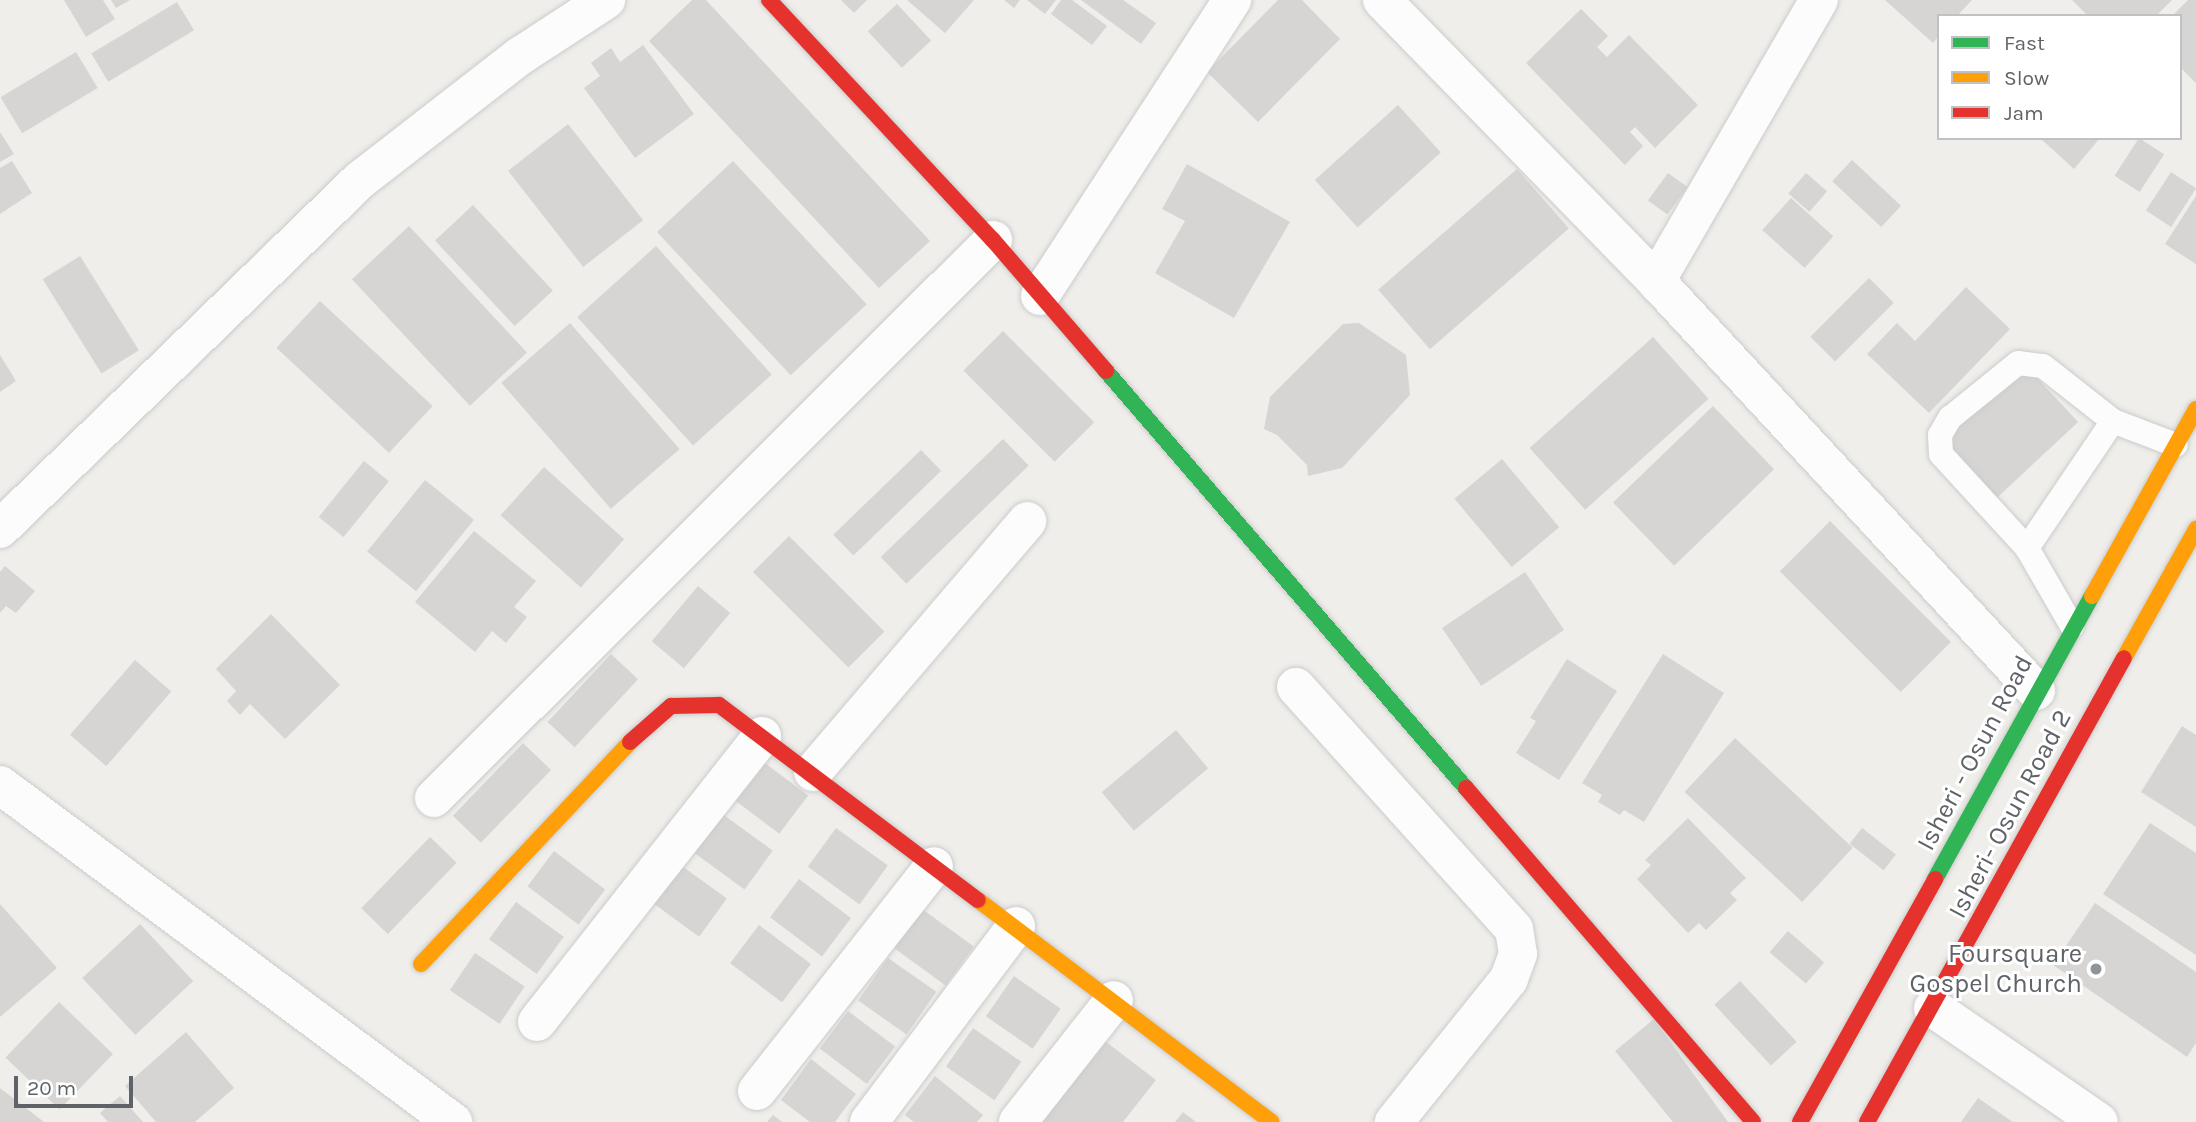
<!DOCTYPE html>
<style>
body{margin:0}
#map{position:relative;width:2196px;height:1122px;overflow:hidden;background:#efeeea;font-family:Karla,sans-serif}
div>[style]{position:absolute}
.building>*{inset:0;background:#d6d5d3;transform-origin:0 0}
.roads{filter:drop-shadow(0 0 2px #cbcccc) drop-shadow(0 0 2px #cbcccc)}
.lane>*{height:24px;margin:-12px;padding:0 12px;transform-origin:12px;border-radius:12px;background:#fdfcfc}
.street>*{height:38px;margin:-19px;padding:0 19px;transform-origin:19px;border-radius:19px;background:#fdfcfc}
.fast>*{height:16px;margin:-8px;padding:0 8px;transform-origin:8px;border-radius:8px;background:#30b455}
.slow>*{height:16px;margin:-8px;padding:0 8px;transform-origin:8px;border-radius:8px;background:#ff9f0a}
.jam>*{height:16px;margin:-8px;padding:0 8px;transform-origin:8px;border-radius:8px;background:#e5322d}
.dots>*{width:19px;height:19px;translate:-50% -50%;box-sizing:border-box;border:4px solid #fff;border-radius:50%}
span{translate:-50% -50%;white-space:nowrap;text-align:center;line-height:1.15;-webkit-text-stroke:6px #fff;paint-order:stroke}
.street-label{font-size:26px;color:#5f6368}
.poi-label{font-size:26px;color:#5f6368}
.right{translate:-100% -50%;text-align:right}
.legend{position:absolute;left:1937px;top:14px;width:245px;height:126px;box-sizing:border-box;background:#fff;border:2px solid #bfc1c3;margin:0;padding:9px 12px;list-style:none;font-size:21px;color:#5f6368}
.legend li{display:flex;align-items:center;gap:14px;height:35px}
.legend b{width:35px;border:2px solid #bfc1c3}
.scale{position:absolute;left:14px;top:1076px;width:119px;height:32px;box-sizing:border-box;border:4px solid #5f6368;border-top:0;padding-left:9px;font-size:21px;line-height:24px;white-space:nowrap;color:#5f6368;-webkit-text-stroke:5px #fff;paint-order:stroke}
</style>
<div id="map">
<div class="building">
<i style="clip-path:polygon(64px 0,103px 0,115px 19px,86px 37px)"></i>
<i style="clip-path:polygon(111px 0,130px 0,116px 8px)"></i>
<i style="clip-path:polygon(692px 0,706px 0,930px 241px,879px 288px,649px 41px)"></i>
<i style="clip-path:polygon(841px 0,867px 0,854px 13px)"></i>
<i style="clip-path:polygon(907px 0,974px 0,945px 33px)"></i>
<i style="clip-path:polygon(1004px 0,1020px 0,1014px 8px)"></i>
<i style="clip-path:polygon(1027px 0,1056px 0,1045px 14px)"></i>
<i style="clip-path:polygon(1061px 0,1072px 0,1107px 26px,1092px 45px,1051px 14px)"></i>
<i style="clip-path:polygon(1081px 0,1123px 0,1156px 23px,1141px 44px)"></i>
<i style="clip-path:polygon(1278px 0,1302px 0,1340px 39px,1258px 122px,1207px 72px)"></i>
<i style="clip-path:polygon(1885px 0,1972px 0,1957px 16px,1939px 16px,1939px 36px,1933px 43px)"></i>
<i style="clip-path:polygon(2072px 0,2172px 0,2156px 16px,2088px 16px)"></i>
<i style="clip-path:polygon(2188px 0,2196px 0,2196px 83px,2180px 67px,2180px 16px,2172px 16px)"></i>
<i style="left:177px;top:2px;width:33px;height:100px;rotate:59deg"></i>
<i style="left:897px;top:4px;width:50px;height:40px;rotate:47deg"></i>
<i style="clip-path:polygon(1581px 9px,1608px 36px,1597px 47px,1607px 57px,1629px 35px,1698px 105px,1655px 148px,1635px 127px,1630px 132px,1643px 146px,1625px 165px,1526px 63px)"></i>
<i style="clip-path:polygon(643px 45px,694px 114px,635px 158px,584px 88px,600px 76px,591px 63px,611px 48px,620px 62px)"></i>
<i style="left:76px;top:52px;width:42px;height:88px;rotate:59deg"></i>
<i style="left:1398px;top:105px;width:64px;height:112px;rotate:48deg"></i>
<i style="left:568px;top:124px;width:122px;height:76px;rotate:52deg"></i>
<i style="clip-path:polygon(0 132px,14px 154px,0 162px)"></i>
<i style="clip-path:polygon(2040px 138px,2100px 138px,2074px 169px)"></i>
<i style="left:2139px;top:138px;width:30px;height:45px;rotate:33deg"></i>
<i style="left:1852px;top:160px;width:67px;height:29px;rotate:43deg"></i>
<i style="clip-path:polygon(12px 161px,32px 193px,0 214px,0 168px)"></i>
<i style="left:733px;top:161px;width:196px;height:104px;rotate:47deg"></i>
<i style="clip-path:polygon(1187px 164px,1290px 222px,1234px 318px,1155px 273px,1185px 221px,1162px 209px)"></i>
<i style="left:1517px;top:169px;width:79px;height:184px;rotate:49deg"></i>
<i style="left:2171px;top:172px;width:30px;height:46px;rotate:33deg"></i>
<i style="left:1668px;top:173px;width:24px;height:34px;rotate:36deg"></i>
<i style="left:1806px;top:173px;width:28px;height:27px;rotate:41deg"></i>
<i style="clip-path:polygon(2196px 196px,2196px 264px,2165px 244px)"></i>
<i style="left:1791px;top:198px;width:57px;height:43px;rotate:42deg"></i>
<i style="left:473px;top:205px;width:117px;height:52px;rotate:47deg"></i>
<i style="left:409px;top:226px;width:173px;height:78px;rotate:47deg"></i>
<i style="left:656px;top:246px;width:173px;height:106px;rotate:48deg"></i>
<i style="left:80px;top:256px;width:111px;height:44px;rotate:58deg"></i>
<i style="left:1869px;top:278px;width:35px;height:83px;rotate:45deg"></i>
<i style="clip-path:polygon(1966px 287px,2010px 329px,1929px 413px,1867px 354px,1897px 323px,1915px 341px)"></i>
<i style="left:320px;top:301px;width:154px;height:64px;rotate:43deg"></i>
<i style="left:570px;top:323px;width:167px;height:91px;rotate:49deg"></i>
<i style="clip-path:polygon(1359px 323px,1406px 355px,1410px 395px,1342px 468px,1308px 476px,1307px 465px,1277px 435px,1264px 429px,1270px 397px,1343px 324px)"></i>
<i style="left:1003px;top:331px;width:129px;height:56px;rotate:45deg"></i>
<i style="left:1653px;top:337px;width:83px;height:166px;rotate:48deg"></i>
<i style="clip-path:polygon(0 355px,16px 381px,0 392px)"></i>
<i style="left:2025px;top:365px;width:78px;height:111px;rotate:47deg"></i>
<i style="left:1713px;top:406px;width:88px;height:139px;rotate:46deg"></i>
<i style="left:1003px;top:439px;width:37px;height:170px;rotate:46deg"></i>
<i style="left:921px;top:450px;width:29px;height:122px;rotate:46deg"></i>
<i style="left:1502px;top:459px;width:89px;height:62px;rotate:50deg"></i>
<i style="left:364px;top:461px;width:32px;height:72px;rotate:39deg"></i>
<i style="left:544px;top:467px;width:108px;height:65px;rotate:42deg"></i>
<i style="left:425px;top:480px;width:63px;height:92px;rotate:39deg"></i>
<i style="left:1830px;top:521px;width:171px;height:71px;rotate:45deg"></i>
<i style="clip-path:polygon(474px 531px,536px 581px,514px 607px,527px 617px,506px 643px,492px 631px,475px 652px,415px 602px)"></i>
<i style="left:789px;top:536px;width:135px;height:51px;rotate:45deg"></i>
<i style="clip-path:polygon(5px 566px,35px 591px,16px 613px,6px 606px,0 613px,0 572px)"></i>
<i style="left:1525px;top:572px;width:70px;height:100px;rotate:56deg"></i>
<i style="left:698px;top:586px;width:42px;height:72px;rotate:40deg"></i>
<i style="clip-path:polygon(271px 614px,340px 685px,285px 739px,250px 704px,240px 715px,227px 701px,236px 691px,216px 669px)"></i>
<i style="left:611px;top:654px;width:37px;height:93px;rotate:43deg"></i>
<i style="clip-path:polygon(1663px 654px,1724px 693px,1644px 822px,1624px 810px,1620px 815px,1598px 802px,1602px 795px,1582px 783px)"></i>
<i style="clip-path:polygon(1567px 659px,1617px 691px,1559px 780px,1516px 753px,1536px 721px,1530px 718px)"></i>
<i style="left:135px;top:660px;width:48px;height:99px;rotate:41deg"></i>
<i style="clip-path:polygon(2182px 726px,2196px 735px,2196px 827px,2141px 792px)"></i>
<i style="left:1176px;top:730px;width:50px;height:97px;rotate:50deg"></i>
<i style="left:1735px;top:738px;width:161px;height:74px;rotate:43deg"></i>
<i style="left:523px;top:743px;width:39px;height:101px;rotate:44deg"></i>
<i style="left:761px;top:760px;width:59px;height:48px;rotate:37deg"></i>
<i style="left:721px;top:813px;width:64px;height:48px;rotate:36deg"></i>
<i style="clip-path:polygon(1688px 818px,1746px 878px,1730px 893px,1737px 900px,1706px 930px,1699px 923px,1688px 933px,1637px 879px,1651px 865px,1645px 860px)"></i>
<i style="clip-path:polygon(2150px 823px,2196px 853px,2196px 955px,2103px 894px)"></i>
<i style="left:836px;top:828px;width:64px;height:48px;rotate:36deg"></i>
<i style="left:1862px;top:828px;width:43px;height:20px;rotate:38deg"></i>
<i style="left:430px;top:837px;width:37px;height:99px;rotate:44deg"></i>
<i style="left:554px;top:851px;width:64px;height:44px;rotate:37deg"></i>
<i style="left:675px;top:861px;width:64px;height:47px;rotate:36deg"></i>
<i style="left:799px;top:879px;width:65px;height:48px;rotate:37deg"></i>
<i style="left:516px;top:902px;width:59px;height:46px;rotate:36deg"></i>
<i style="clip-path:polygon(2095px 903px,2196px 972px,2196px 1043px,2187px 1057px,2053px 965px)"></i>
<i style="clip-path:polygon(0 904px,57px 968px,0 1017px)"></i>
<i style="left:922px;top:909px;width:64px;height:48px;rotate:36deg"></i>
<i style="left:140px;top:924px;width:78px;height:79px;rotate:47deg"></i>
<i style="left:759px;top:925px;width:65px;height:48px;rotate:37deg"></i>
<i style="left:1788px;top:931px;width:48px;height:28px;rotate:41deg"></i>
<i style="left:475px;top:953px;width:60px;height:45px;rotate:34deg"></i>
<i style="left:888px;top:958px;width:59px;height:52px;rotate:35deg"></i>
<i style="left:1014px;top:976px;width:57px;height:49px;rotate:35deg"></i>
<i style="left:1740px;top:981px;width:83px;height:35px;rotate:47deg"></i>
<i style="left:59px;top:1002px;width:75px;height:77px;rotate:44deg"></i>
<i style="left:848px;top:1011px;width:59px;height:47px;rotate:37deg"></i>
<i style="clip-path:polygon(1654px 1019px,1728px 1122px,1673px 1122px,1615px 1051px)"></i>
<i style="left:973px;top:1028px;width:59px;height:47px;rotate:35deg"></i>
<i style="clip-path:polygon(186px 1032px,234px 1088px,195px 1122px,156px 1122px,125px 1086px)"></i>
<i style="clip-path:polygon(1101px 1038px,1156px 1080px,1123px 1122px,1037px 1122px)"></i>
<i style="clip-path:polygon(811px 1059px,856px 1094px,835px 1122px,810px 1122px,781px 1100px)"></i>
<i style="clip-path:polygon(935px 1076px,983px 1115px,977px 1122px,914px 1122px,905px 1115px)"></i>
<i style="clip-path:polygon(0 1088px,44px 1122px,0 1122px)"></i>
<i style="clip-path:polygon(120px 1096px,143px 1122px,108px 1122px,100px 1113px)"></i>
<i style="clip-path:polygon(1978px 1098px,2013px 1122px,1961px 1122px)"></i>
<i style="clip-path:polygon(1183px 1112px,1196px 1122px,1175px 1122px)"></i>
<i style="clip-path:polygon(773px 1115px,782px 1122px,767px 1122px)"></i>
</div>
<div class="roads">
<div class="lane">
<i style="left:2027px;top:548px;width:127px;rotate:-132.5deg"></i>
<i style="left:1941px;top:454px;width:19px;rotate:-93deg"></i>
<i style="left:1940px;top:435px;width:20px;rotate:-60deg"></i>
<i style="left:1950px;top:418px;width:87px;rotate:-39deg"></i>
<i style="left:2018px;top:363px;width:25px;rotate:7deg"></i>
<i style="left:2043px;top:366px;width:89px;rotate:38.2deg"></i>
<i style="left:2072px;top:626px;width:90px;rotate:-120deg"></i>
<i style="left:2027px;top:548px;width:153px;rotate:-55.9deg"></i>
<i style="left:2113px;top:421px;width:67px;rotate:20.9deg"></i>
</div>
<div class="street">
<i style="left:1382px;top:0;width:392px;rotate:45.7deg"></i>
<i style="left:1656px;top:281px;width:559px;rotate:47.17deg"></i>
<i style="left:1656px;top:281px;width:325px;rotate:-59.9deg"></i>
<i style="left:1040px;top:296px;width:353px;rotate:-57deg"></i>
<i style="left:0;top:529px;width:501px;rotate:-44.11deg"></i>
<i style="left:360px;top:180px;width:202px;rotate:-37.8deg"></i>
<i style="left:520px;top:56px;width:103px;rotate:-33.1deg"></i>
<i style="left:1296px;top:687px;width:326px;rotate:48deg"></i>
<i style="left:1514px;top:929px;width:25px;rotate:81deg"></i>
<i style="left:1518px;top:954px;width:27px;rotate:110deg"></i>
<i style="left:1509px;top:979px;width:184px;rotate:128.8deg"></i>
<i style="left:813px;top:772px;width:330px;rotate:-49.5deg"></i>
<i style="left:0;top:785px;width:565px;rotate:36.65deg"></i>
<i style="left:434px;top:798px;width:790px;rotate:-44.95deg"></i>
<i style="left:1933px;top:1008px;width:201px;rotate:34.5deg"></i>
<i style="left:537px;top:1022px;width:364px;rotate:-51.8deg"></i>
<i style="left:757px;top:1091px;width:286px;rotate:-51.8deg"></i>
<i style="left:869px;top:1122px;width:245px;rotate:-53.1deg"></i>
<i style="left:1018px;top:1122px;width:155px;rotate:-51.8deg"></i>
</div>
<div class="fast">
<i style="left:1106px;top:371px;width:551px;rotate:49.2deg"></i>
<i style="left:1935px;top:879px;width:324px;rotate:-61deg"></i>
</div>
<div class="slow">
<i style="left:2092px;top:596px;width:214px;rotate:-60.9deg"></i>
<i style="left:2124px;top:658px;width:148px;rotate:-60.8deg"></i>
<i style="left:978px;top:900px;width:368px;rotate:37.1deg"></i>
<i style="left:421px;top:964px;width:305px;rotate:-46.7deg"></i>
</div>
<div class="jam">
<i style="left:769px;top:0;width:328px;rotate:47deg"></i>
<i style="left:993px;top:240px;width:173px;rotate:49.2deg"></i>
<i style="left:630px;top:742px;width:55px;rotate:-41.3deg"></i>
<i style="left:671px;top:706px;width:48px;rotate:-1.2deg"></i>
<i style="left:719px;top:705px;width:324px;rotate:37deg"></i>
<i style="left:1466px;top:788px;width:440px;rotate:49.3deg"></i>
<i style="left:1800px;top:1122px;width:278px;rotate:-60.9deg"></i>
<i style="left:1867px;top:1122px;width:530px;rotate:-61.02deg"></i>
</div>
</div>
<div class="dots">
<i style="left:2096px;top:969px;background:#919496"></i>
</div>
<div class="street-label">
<span style="left:1975px;top:753px;rotate:-62deg">Isheri - Osun Road</span>
<span style="left:2010px;top:814px;rotate:-62deg">Isheri- Osun Road 2</span>
</div>
<div class="poi-label">
<span class="right" style="left:2082px;top:969px">Foursquare<br>Gospel Church</span>
</div>
<ul class="legend">
<li><b style="height:9px;background:#30b455"></b>Fast</li>
<li><b style="height:9px;background:#ff9f0a"></b>Slow</li>
<li><b style="height:9px;background:#e5322d"></b>Jam</li>
</ul>
<div class="scale">20 m</div>
</div>
